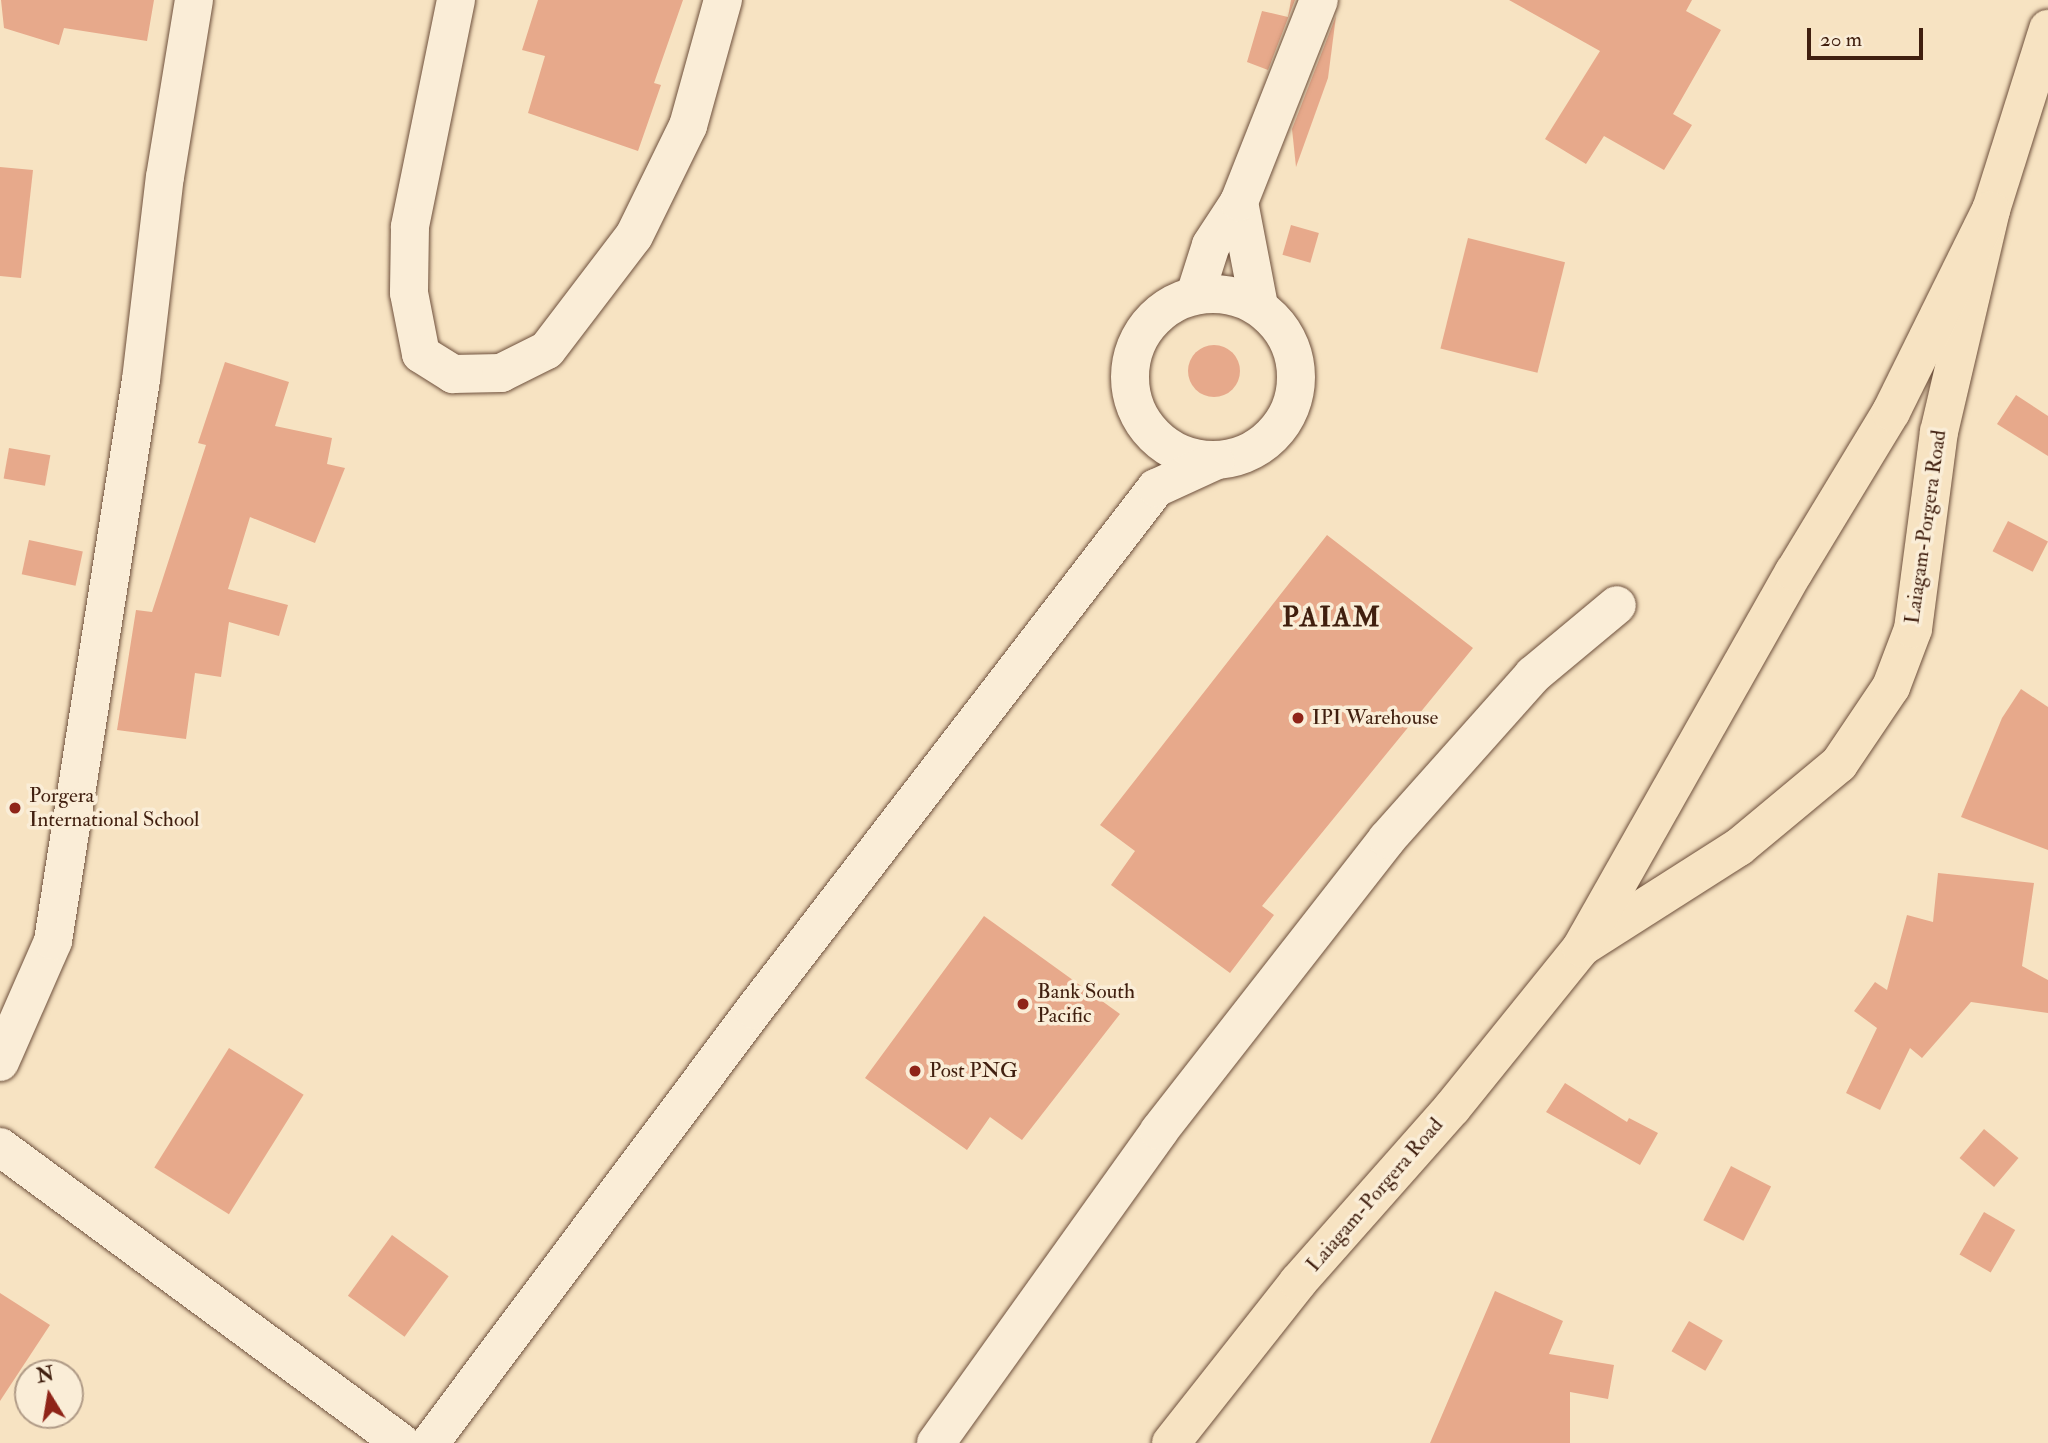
<!DOCTYPE html>
<style>
body{margin:0}
#map{position:relative;width:2048px;height:1443px;overflow:hidden;background:#f7e3c2;font-family:"IM FELL Double Pica",serif}
div>[style]{position:absolute}
.building>*{inset:0;background:#e7a98b;transform-origin:0 0}
.round{border-radius:50%}
.roads{filter:drop-shadow(0 0 2px #6e503c) drop-shadow(0 0 2px #6e503c)}
.minor>*{height:38px;margin:-19px;padding:0 19px;transform-origin:19px;border-radius:19px;background:#faedd7}
.minor>.ring{margin:-19px;padding:0;box-sizing:content-box;background:none;border:38px solid #faedd7;border-radius:50%}
.major>*{height:38px;margin:-19px;padding:0 19px;transform-origin:19px;border-radius:19px;background:#f7e3c2}
.dots>*{width:19px;height:19px;translate:-50% -50%;box-sizing:border-box;border:4px solid #faedd7;border-radius:50%}
span{translate:-50% -50%;white-space:nowrap;text-align:center;line-height:1.15;-webkit-text-stroke:7px #faedd7;paint-order:stroke}
.street-label{font-size:21px;color:#401f0f}
.poi-label{font-size:21px;color:#401f0f}
.left{translate:0 -50%;text-align:left}
.district-label{font-size:28px;color:#401f0f;font-weight:700;letter-spacing:2px}
.north{position:absolute;left:14px;top:1359px;width:70px;height:70px;box-sizing:border-box;background:#faedd7;border:2px solid #b09b87;border-radius:50%;rotate:349deg;font-size:19px;font-weight:700;line-height:28px;text-align:center;color:#401f0f}
.north::after{content:'';display:block;margin:auto;width:24px;height:32px;background:#8f2418;clip-path:polygon(50% 0,100% 100%,50% 72%,0 100%)}
.scale{position:absolute;left:1807px;top:28px;width:116px;height:32px;box-sizing:border-box;border:4px solid #401f0f;border-top:0;padding-left:9px;font-size:21px;line-height:24px;white-space:nowrap;color:#401f0f;-webkit-text-stroke:5px #faedd7;paint-order:stroke}
</style>
<div id="map">
<div class="building">
<i style="clip-path:polygon(1px 0,154px 0,147px 41px,64px 28px,59px 45px,4px 28px)"></i>
<i style="clip-path:polygon(538px 0,683px 0,654px 83px,661px 85px,638px 151px,528px 113px,545px 56px,522px 50px)"></i>
<i style="clip-path:polygon(1291px 0,1295px 0,1268px 70px,1247px 62px,1262px 11px,1288px 17px)"></i>
<i style="clip-path:polygon(1509px 0,1692px 0,1686px 11px,1721px 30px,1673px 114px,1692px 125px,1664px 170px,1604px 136px,1586px 164px,1545px 139px,1600px 51px)"></i>
<i style="clip-path:polygon(1336px 16px,1328px 78px,1296px 167px,1292px 129px)"></i>
<i style="clip-path:polygon(0 167px,33px 170px,21px 278px,0 276px)"></i>
<i style="left:1291px;top:225px;width:29px;height:31px;rotate:16deg"></i>
<i style="left:1468px;top:238px;width:100px;height:114px;rotate:14deg"></i>
<i class="round" style="left:1188px;top:345px;width:52px;height:52px"></i>
<i style="clip-path:polygon(225px 362px,289px 382px,275px 426px,332px 438px,327px 464px,345px 468px,315px 543px,250px 517px,228px 589px,288px 605px,279px 636px,229px 622px,221px 677px,195px 673px,186px 739px,117px 730px,136px 610px,152px 612px,206px 445px,198px 443px)"></i>
<i style="clip-path:polygon(2016px 395px,2048px 416px,2048px 456px,1997px 424px)"></i>
<i style="left:9px;top:448px;width:42px;height:31px;rotate:10deg"></i>
<i style="left:2008px;top:521px;width:45px;height:34px;rotate:27deg"></i>
<i style="clip-path:polygon(1327px 535px,1473px 648px,1262px 906px,1274px 915px,1230px 973px,1111px 885px,1135px 851px,1100px 825px)"></i>
<i style="left:29px;top:540px;width:55px;height:35px;rotate:12deg"></i>
<i style="clip-path:polygon(2021px 689px,2048px 707px,2048px 850px,1961px 817px,2002px 718px)"></i>
<i style="clip-path:polygon(1938px 873px,2034px 883px,2022px 966px,2048px 980px,2048px 1013px,1971px 1002px,1922px 1058px,1910px 1048px,1880px 1110px,1846px 1093px,1877px 1028px,1854px 1011px,1875px 982px,1887px 990px,1907px 915px,1933px 922px)"></i>
<i style="clip-path:polygon(984px 916px,1120px 1014px,1022px 1140px,990px 1117px,967px 1150px,865px 1078px)"></i>
<i style="left:229px;top:1048px;width:88px;height:141px;rotate:32deg"></i>
<i style="clip-path:polygon(1565px 1083px,1627px 1122px,1629px 1118px,1658px 1133px,1640px 1165px,1546px 1112px)"></i>
<i style="left:1984px;top:1129px;width:45px;height:38px;rotate:40deg"></i>
<i style="left:1731px;top:1166px;width:45px;height:61px;rotate:27deg"></i>
<i style="left:1984px;top:1212px;width:36px;height:49px;rotate:30deg"></i>
<i style="left:392px;top:1235px;width:70px;height:75px;rotate:36deg"></i>
<i style="clip-path:polygon(1495px 1291px,1563px 1321px,1549px 1354px,1614px 1365px,1608px 1399px,1570px 1392px,1570px 1443px,1430px 1443px)"></i>
<i style="clip-path:polygon(0 1293px,50px 1325px,0 1401px)"></i>
<i style="left:1689px;top:1321px;width:39px;height:35px;rotate:30deg"></i>
</div>
<div class="roads">
<div class="minor">
<i style="left:456px;top:0;width:232px;rotate:101.5deg"></i>
<i style="left:410px;top:227px;width:66px;rotate:90.9deg"></i>
<i style="left:409px;top:293px;width:62px;rotate:78.9deg"></i>
<i style="left:421px;top:354px;width:38px;rotate:32deg"></i>
<i style="left:453px;top:374px;width:48px;rotate:-1.2deg"></i>
<i style="left:501px;top:373px;width:51px;rotate:-26.6deg"></i>
<i style="left:547px;top:350px;width:143px;rotate:-52.7deg"></i>
<i style="left:634px;top:236px;width:123px;rotate:-63.9deg"></i>
<i style="left:688px;top:126px;width:131px;rotate:-74.5deg"></i>
<i style="left:1239px;top:202px;width:106px;rotate:79.1deg"></i>
<i class="ring" style="left:1130px;top:294px;width:128px;height:128px"></i>
<i style="left:1195px;top:295px;width:52px;rotate:-72.3deg"></i>
<i style="left:1211px;top:245px;width:51px;rotate:-56.9deg"></i>
<i style="left:1239px;top:202px;width:217px;rotate:-68.4deg"></i>
<i style="left:0;top:1062px;width:132px;rotate:-66.3deg"></i>
<i style="left:53px;top:941px;width:568px;rotate:-81.09deg"></i>
<i style="left:141px;top:380px;width:204px;rotate:-83.3deg"></i>
<i style="left:165px;top:177px;width:179px;rotate:-80.7deg"></i>
<i style="left:0;top:1147px;width:498px;rotate:36.4deg"></i>
<i style="left:430px;top:1443px;width:541px;rotate:-53.19deg"></i>
<i style="left:754px;top:1010px;width:659px;rotate:-52.4deg"></i>
<i style="left:1156px;top:488px;width:65px;rotate:-24.6deg"></i>
<i style="left:936px;top:1443px;width:384px;rotate:-54.4deg"></i>
<i style="left:1159px;top:1131px;width:370px;rotate:-52deg"></i>
<i style="left:1387px;top:839px;width:220px;rotate:-48.3deg"></i>
<i style="left:1533px;top:675px;width:109px;rotate:-39.8deg"></i>
</div>
<div class="major">
<i style="left:1585px;top:945px;width:183px;rotate:-32.5deg"></i>
<i style="left:1739px;top:847px;width:130px;rotate:-39.7deg"></i>
<i style="left:1839px;top:764px;width:93px;rotate:-56deg"></i>
<i style="left:1891px;top:687px;width:62px;rotate:-69.2deg"></i>
<i style="left:1913px;top:629px;width:199px;rotate:-82.5deg"></i>
<i style="left:1939px;top:432px;width:228px;rotate:-76.8deg"></i>
<i style="left:1991px;top:210px;width:190px;rotate:-72.5deg"></i>
<i style="left:1171px;top:1443px;width:205px;rotate:-51.7deg"></i>
<i style="left:1298px;top:1282px;width:232px;rotate:-48.5deg"></i>
<i style="left:1452px;top:1108px;width:206px;rotate:-51.1deg"></i>
<i style="left:1581px;top:948px;width:432px;rotate:-60.5deg"></i>
<i style="left:1794px;top:572px;width:187px;rotate:-58.8deg"></i>
<i style="left:1891px;top:412px;width:225px;rotate:-63.7deg"></i>
</div>
</div>
<div class="dots">
<i style="left:1298px;top:718px;background:#8f2418"></i>
<i style="left:15px;top:808px;background:#8f2418"></i>
<i style="left:1023px;top:1004px;background:#8f2418"></i>
<i style="left:915px;top:1071px;background:#8f2418"></i>
</div>
<div class="street-label">
<span style="left:1926px;top:527px;rotate:-82deg">Laiagam-Porgera Road</span>
<span style="left:1375px;top:1195px;rotate:-49deg">Laiagam-Porgera Road</span>
</div>
<div class="poi-label">
<span class="left" style="left:1312px;top:718px">IPI Warehouse</span>
<span class="left" style="left:29px;top:808px">Porgera<br>International School</span>
<span class="left" style="left:1037px;top:1004px">Bank South<br>Pacific</span>
<span class="left" style="left:929px;top:1071px">Post PNG</span>
</div>
<div class="district-label">
<span style="left:1332px;top:618px">PAIAM</span>
</div>
<div class="north">N</div>
<div class="scale">20 m</div>
</div>
